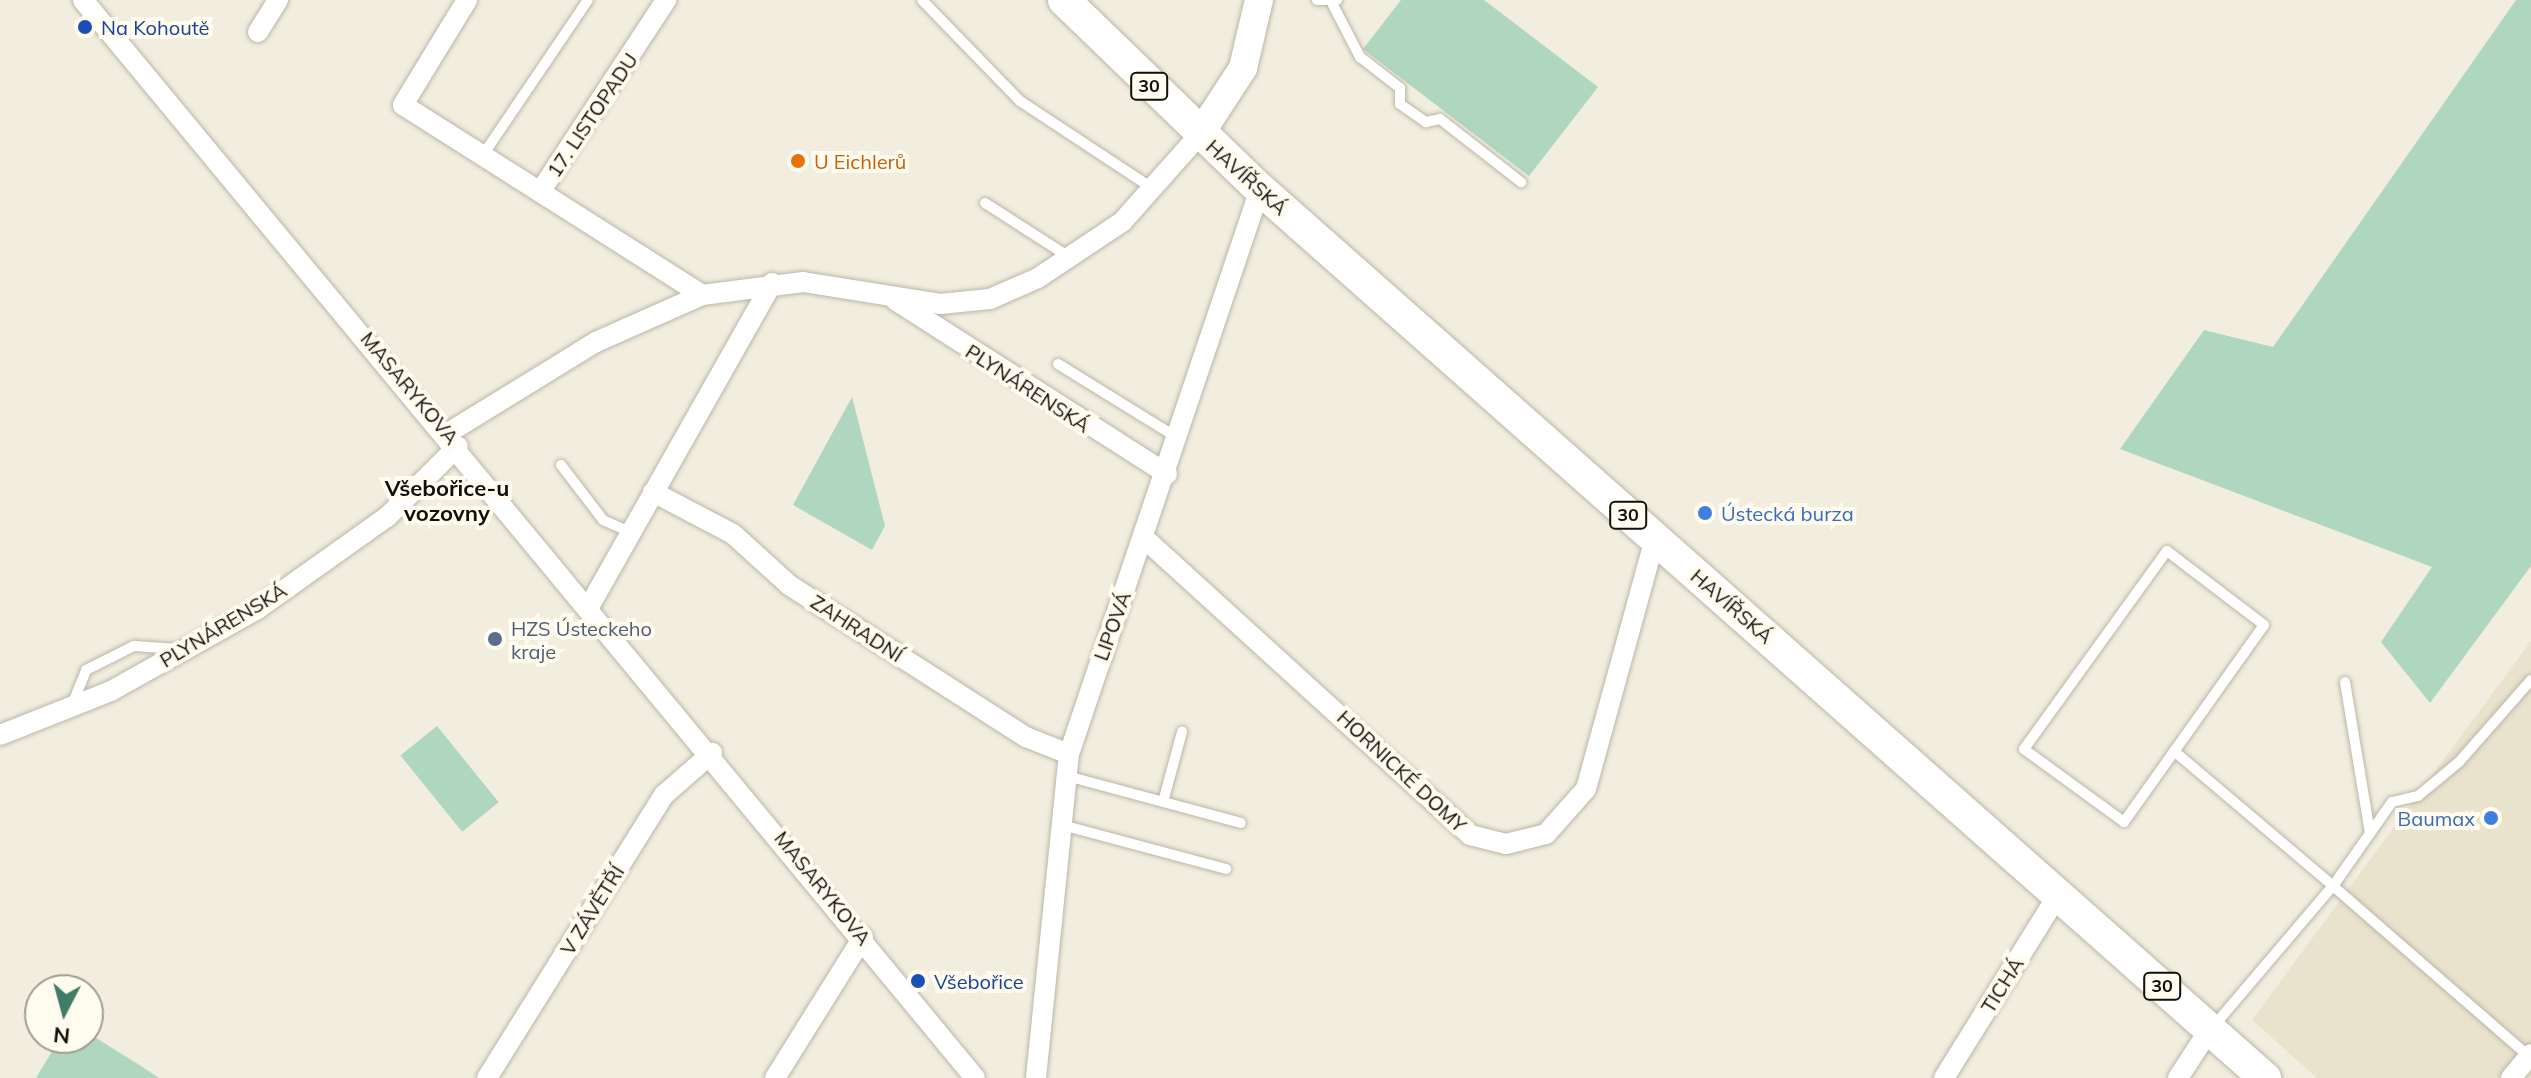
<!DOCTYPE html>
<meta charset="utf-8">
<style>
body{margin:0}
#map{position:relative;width:2531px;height:1078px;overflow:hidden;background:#f2eedf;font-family:Mulish,sans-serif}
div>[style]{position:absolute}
.built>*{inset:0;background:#e9e2cd}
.green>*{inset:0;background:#afd6bf;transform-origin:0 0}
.roads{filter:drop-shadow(0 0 2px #bab6a8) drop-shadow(0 0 2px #bab6a8)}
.lane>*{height:10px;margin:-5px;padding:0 5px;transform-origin:5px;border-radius:5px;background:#fff}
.street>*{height:20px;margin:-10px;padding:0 10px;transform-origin:10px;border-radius:10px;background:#fff}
.secondary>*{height:28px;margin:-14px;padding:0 14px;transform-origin:14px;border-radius:14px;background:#fff}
.primary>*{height:32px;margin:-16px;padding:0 16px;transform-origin:16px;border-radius:16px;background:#fff}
.dots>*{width:22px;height:22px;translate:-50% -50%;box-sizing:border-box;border:4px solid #fffbef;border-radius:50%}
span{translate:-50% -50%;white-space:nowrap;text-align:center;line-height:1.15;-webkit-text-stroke:8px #fffbef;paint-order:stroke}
.shield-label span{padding:2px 6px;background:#fffbef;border:2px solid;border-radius:6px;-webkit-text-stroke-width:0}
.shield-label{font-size:18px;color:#110f0a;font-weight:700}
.transit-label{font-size:20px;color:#164399}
.left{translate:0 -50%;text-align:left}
.street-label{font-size:20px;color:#110f0a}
.food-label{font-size:20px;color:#c56008}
.shop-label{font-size:20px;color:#366cbe}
.right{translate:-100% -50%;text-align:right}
.service-label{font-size:20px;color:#4e5e75}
.neighbourhood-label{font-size:22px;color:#110f0a;font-weight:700}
.north{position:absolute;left:24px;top:974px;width:80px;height:80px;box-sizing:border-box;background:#fffbef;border:2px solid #a09d93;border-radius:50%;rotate:186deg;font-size:22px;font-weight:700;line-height:32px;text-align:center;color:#110f0a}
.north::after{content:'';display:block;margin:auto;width:28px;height:36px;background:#3f7d69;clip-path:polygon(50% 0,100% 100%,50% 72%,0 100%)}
</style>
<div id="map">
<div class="built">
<i style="clip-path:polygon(2531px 641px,2531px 1078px,2317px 1078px,2252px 1020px)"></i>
</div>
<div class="green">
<i style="clip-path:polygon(1401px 0,1484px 0,1598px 87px,1529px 176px,1363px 49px)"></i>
<i style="clip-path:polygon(2516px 0,2531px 0,2531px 566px,2430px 703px,2381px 642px,2432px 567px,2120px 449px,2204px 330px,2273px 347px)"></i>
<i style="clip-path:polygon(852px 397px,885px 526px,872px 550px,793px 505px)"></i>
<i style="left:437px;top:726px;width:98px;height:47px;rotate:51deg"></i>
<i style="clip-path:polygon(88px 1033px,141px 1066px,159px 1078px,36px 1078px,60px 1038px)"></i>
</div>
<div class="roads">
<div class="lane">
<i style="left:922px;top:0;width:141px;rotate:45.9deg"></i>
<i style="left:1020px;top:101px;width:158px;rotate:33.4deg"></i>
<i style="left:1317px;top:0;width:20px"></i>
<i style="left:1333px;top:5px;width:59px;rotate:62.6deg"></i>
<i style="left:1360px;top:57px;width:51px;rotate:37.8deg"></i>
<i style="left:1400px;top:88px;width:16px;rotate:90deg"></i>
<i style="left:1400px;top:104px;width:32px;rotate:35deg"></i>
<i style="left:1426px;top:122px;width:14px;rotate:-12deg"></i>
<i style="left:1440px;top:119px;width:103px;rotate:37.9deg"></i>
<i style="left:483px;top:155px;width:187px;rotate:-55.9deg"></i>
<i style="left:985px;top:203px;width:100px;rotate:32.7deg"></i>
<i style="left:1058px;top:364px;width:141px;rotate:31.7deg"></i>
<i style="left:561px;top:465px;width:69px;rotate:52.6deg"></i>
<i style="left:603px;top:520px;width:32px;rotate:24deg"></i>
<i style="left:2167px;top:551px;width:122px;rotate:37.3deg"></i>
<i style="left:2264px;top:625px;width:242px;rotate:125.4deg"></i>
<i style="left:2124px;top:822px;width:124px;rotate:-143.9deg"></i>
<i style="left:2024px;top:749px;width:244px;rotate:-54.2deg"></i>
<i style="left:2345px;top:682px;width:153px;rotate:80.6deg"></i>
<i style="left:72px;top:705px;width:38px;rotate:-68deg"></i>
<i style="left:86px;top:670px;width:54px;rotate:-26.6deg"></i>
<i style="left:134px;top:646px;width:44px;rotate:3.9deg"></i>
<i style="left:2174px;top:751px;width:209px;rotate:40.3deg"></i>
<i style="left:2333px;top:886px;width:103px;rotate:-54.9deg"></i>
<i style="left:2392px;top:802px;width:27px;rotate:-13deg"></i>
<i style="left:2418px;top:796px;width:53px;rotate:-39.7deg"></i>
<i style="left:2459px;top:762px;width:109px;rotate:-48.7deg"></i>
<i style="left:1067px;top:776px;width:180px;rotate:15.1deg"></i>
<i style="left:1163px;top:802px;width:73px;rotate:-74.8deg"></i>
<i style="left:1062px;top:825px;width:170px;rotate:15deg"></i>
<i style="left:2212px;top:1028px;width:187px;rotate:-49.6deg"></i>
<i style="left:2333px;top:886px;width:261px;rotate:41deg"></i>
</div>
<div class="street">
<i style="left:83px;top:0;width:1399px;rotate:50.39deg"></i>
<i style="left:467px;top:0;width:123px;rotate:121.4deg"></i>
<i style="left:403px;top:105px;width:354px;rotate:32.4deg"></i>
<i style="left:258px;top:32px;width:38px;rotate:-58deg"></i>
<i style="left:540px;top:192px;width:230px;rotate:-56.7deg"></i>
<i style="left:895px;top:300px;width:323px;rotate:32.6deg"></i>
<i style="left:448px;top:433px;width:174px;rotate:-31.6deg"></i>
<i style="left:596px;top:342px;width:116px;rotate:-23.9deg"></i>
<i style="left:702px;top:295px;width:102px;rotate:-7.3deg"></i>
<i style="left:803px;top:282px;width:139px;rotate:9.1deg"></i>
<i style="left:940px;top:304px;width:50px;rotate:-5.7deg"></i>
<i style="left:990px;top:299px;width:52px;rotate:-23.6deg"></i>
<i style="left:1038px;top:278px;width:101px;rotate:-33.7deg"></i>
<i style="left:1122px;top:222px;width:118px;rotate:-48.4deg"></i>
<i style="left:653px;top:492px;width:90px;rotate:27.7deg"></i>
<i style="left:733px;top:534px;width:76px;rotate:42.3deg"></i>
<i style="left:789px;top:585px;width:282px;rotate:32.7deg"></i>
<i style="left:1026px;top:737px;width:46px;rotate:21.6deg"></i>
<i style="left:1144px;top:538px;width:441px;rotate:42.3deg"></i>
<i style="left:1470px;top:835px;width:37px;rotate:14deg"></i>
<i style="left:1506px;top:844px;width:41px;rotate:-14deg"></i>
<i style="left:1546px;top:834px;width:60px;rotate:-48.4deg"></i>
<i style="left:1586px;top:789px;width:259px;rotate:-74.6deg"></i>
<i style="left:590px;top:605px;width:370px;rotate:-60.5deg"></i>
<i style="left:0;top:735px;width:119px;rotate:-21.6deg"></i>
<i style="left:111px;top:691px;width:166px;rotate:-29.2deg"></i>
<i style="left:256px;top:610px;width:161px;rotate:-35.4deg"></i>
<i style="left:387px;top:517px;width:100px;rotate:-45deg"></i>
<i style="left:487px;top:1078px;width:334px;rotate:-58deg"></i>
<i style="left:664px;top:795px;width:64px;rotate:-41.2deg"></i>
<i style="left:775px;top:1078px;width:166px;rotate:-58deg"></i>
<i style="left:1036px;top:1078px;width:326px;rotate:-84.2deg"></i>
<i style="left:1069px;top:754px;width:596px;rotate:-71.32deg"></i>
<i style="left:1944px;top:1078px;width:218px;rotate:-58.1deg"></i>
<i style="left:2178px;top:1078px;width:59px;rotate:-56.9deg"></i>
<i style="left:2511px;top:1078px;width:31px;rotate:-50deg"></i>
</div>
<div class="secondary">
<i style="left:1200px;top:134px;width:79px;rotate:-56.9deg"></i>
<i style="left:1243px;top:68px;width:70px;rotate:-76.8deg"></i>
</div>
<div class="primary">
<i style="left:1064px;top:0;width:272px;rotate:44deg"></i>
<i style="left:1260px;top:189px;width:1342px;rotate:41.5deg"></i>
</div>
</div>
<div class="dots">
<i style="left:85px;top:27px;background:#1a4fb4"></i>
<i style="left:798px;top:161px;background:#e8710a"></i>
<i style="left:1705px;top:513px;background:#3f7fe0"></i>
<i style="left:495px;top:639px;background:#5c6f8a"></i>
<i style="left:2491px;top:818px;background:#3f7fe0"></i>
<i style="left:918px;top:981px;background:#1a4fb4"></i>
</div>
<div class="shield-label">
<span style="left:1149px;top:86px">30</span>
<span style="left:1628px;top:515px">30</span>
<span style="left:2162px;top:986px">30</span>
</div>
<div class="transit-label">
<span class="left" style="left:101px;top:27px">Na Kohoutě</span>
<span class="left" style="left:934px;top:981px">Všebořice</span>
</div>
<div class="street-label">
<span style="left:592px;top:115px;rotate:-56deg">17. LISTOPADU</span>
<span style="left:1247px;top:177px;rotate:42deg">HAVÍŘSKÁ</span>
<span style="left:410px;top:388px;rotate:50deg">MASARYKOVA</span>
<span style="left:1028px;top:388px;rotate:33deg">PLYNÁRENSKÁ</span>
<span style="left:1732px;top:606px;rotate:41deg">HAVÍŘSKÁ</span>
<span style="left:223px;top:625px;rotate:-31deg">PLYNÁRENSKÁ</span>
<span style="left:1112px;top:626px;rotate:-70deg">LIPOVÁ</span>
<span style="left:857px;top:628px;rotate:33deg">ZAHRADNÍ</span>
<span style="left:1402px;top:771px;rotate:43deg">HORNICKÉ DOMY</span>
<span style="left:823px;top:888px;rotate:51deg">MASARYKOVA</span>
<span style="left:592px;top:910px;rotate:-58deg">V ZÁVĚTŘÍ</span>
<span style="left:2002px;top:985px;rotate:-58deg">TICHÁ</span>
</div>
<div class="food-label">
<span class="left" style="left:814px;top:161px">U Eichlerů</span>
</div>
<div class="shop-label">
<span class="left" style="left:1721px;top:513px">Ústecká burza</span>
<span class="right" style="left:2475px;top:818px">Baumax</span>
</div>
<div class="service-label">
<span class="left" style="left:511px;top:640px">HZS Ústeckeho<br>kraje</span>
</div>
<div class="neighbourhood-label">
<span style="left:447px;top:501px">Všebořice-u<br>vozovny</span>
</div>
<div class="north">N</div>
</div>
